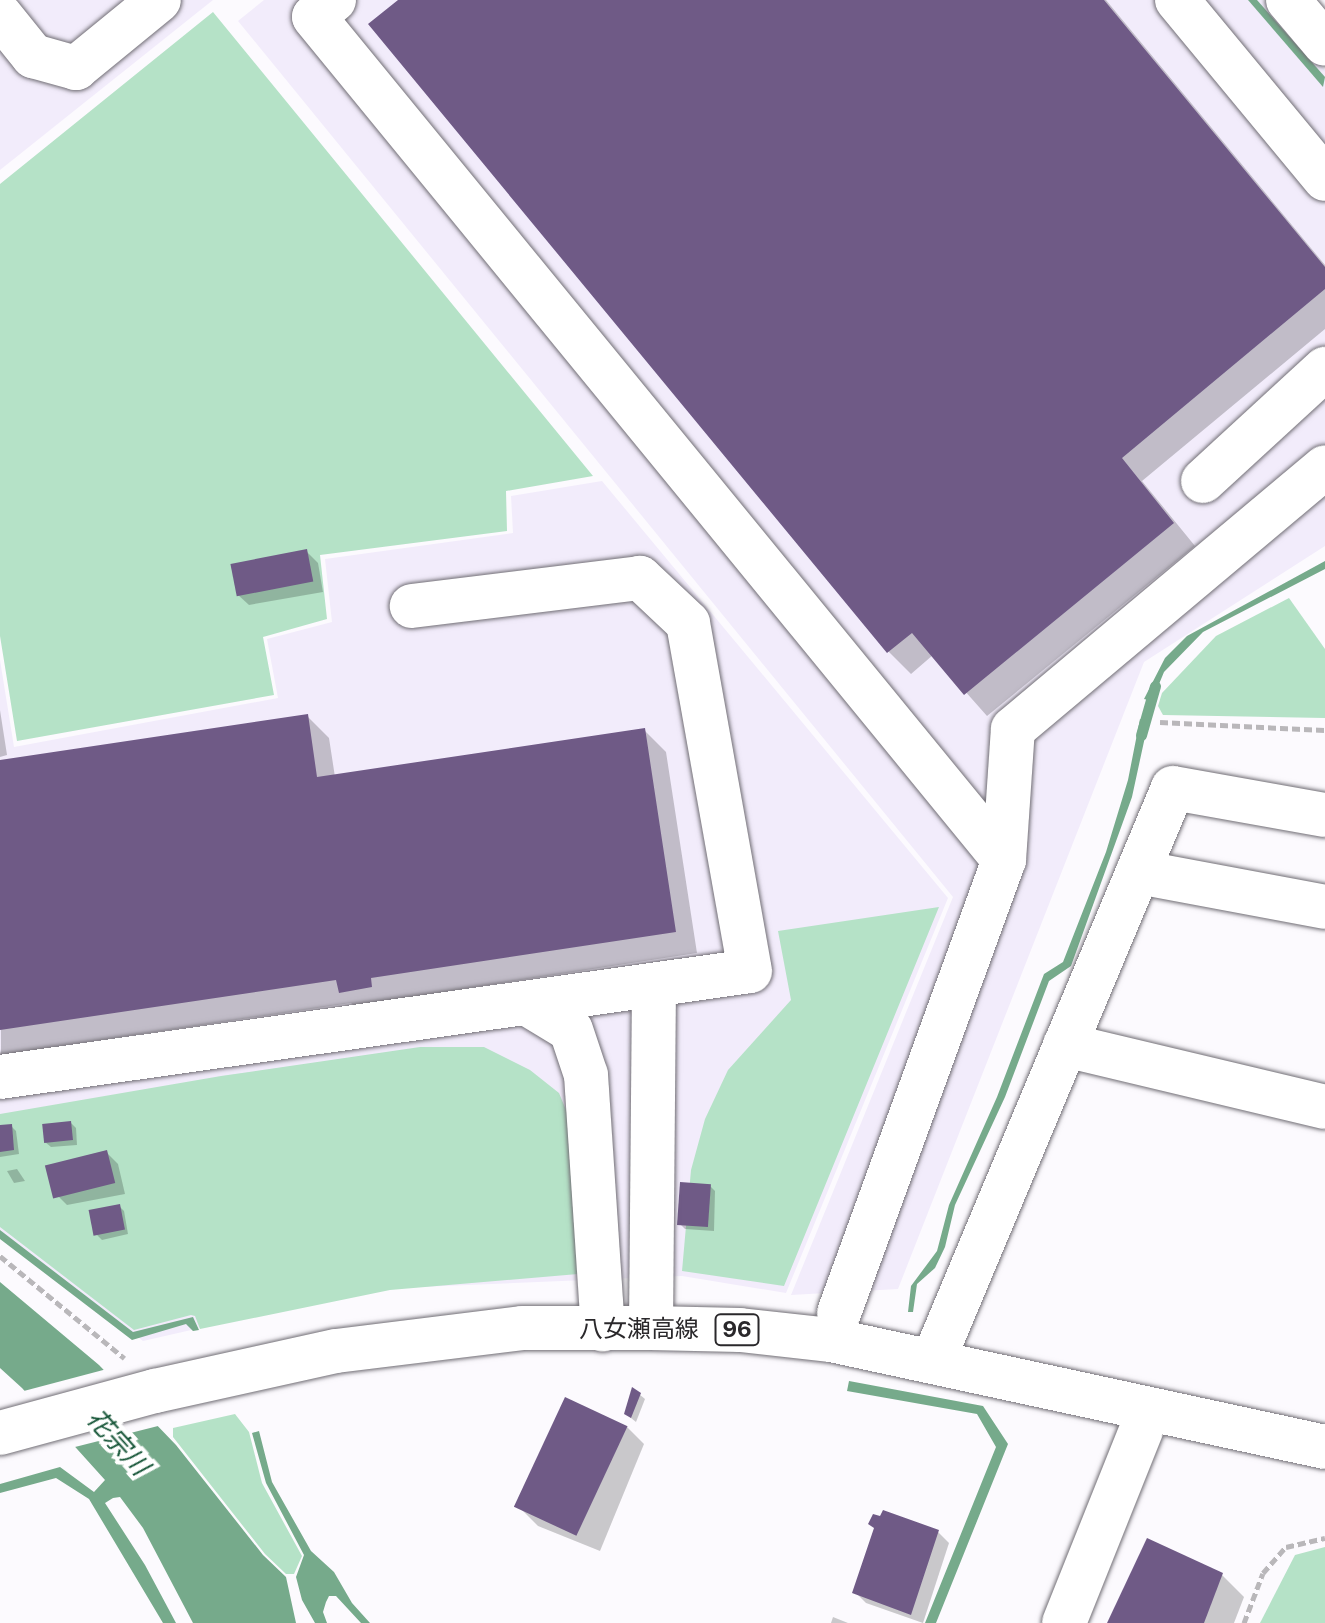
<!DOCTYPE html>
<meta charset="utf-8">
<style>
body{margin:0}
#map{position:relative;width:1325px;height:1623px;overflow:hidden;background:#fcfafe;font-family:"Public Sans","Noto Sans JP",sans-serif}
div>[style]{position:absolute}
.built>*{inset:0;background:#f2ecfb}
.green>*{inset:0;background:#b5e2c7}
.water>*{inset:0;background:#76aa8b}
.pier>*{inset:0;background:#fcfafe}
.shadow>*{inset:0;background:#0003}
.stream>*{height:11px;margin:-5.5px;padding:0 5.5px;transform-origin:5.5px;border-radius:5.5px;background:#76aa8b}
.building>*{inset:0;background:#6f5a86;transform-origin:0 0}
.path>*{height:5px;margin-top:-2.5px;transform-origin:0;background:repeating-linear-gradient(90deg,#b9b7ba 0 8px,transparent 0 12px)}
.roads{filter:drop-shadow(0 0 2px #716e75) drop-shadow(0 0 2px #716e75)}
.minor>*{height:44px;margin:-22px;padding:0 22px;transform-origin:22px;border-radius:22px;background:#fff}
.major>*{height:44px;margin:-22px;padding:0 22px;transform-origin:22px;border-radius:22px;background:#fff}
span{translate:-50% -50%;white-space:nowrap;text-align:center;line-height:1.15;-webkit-text-stroke:8px #fff;paint-order:stroke}
.shield-label span{padding:2px 6px;background:#fff;border:2px solid;border-radius:6px;-webkit-text-stroke-width:0}
.shield-label{font-size:22px;color:#2a282b;font-weight:700}
.street-label{font-size:24px;color:#2a282b}
.water-label{font-size:26px;color:#145436;font-style:italic}
</style>
<div id="map">
<div class="built">
<i style="clip-path:polygon(0 0,213px 0,0 170px)"></i>
<i style="clip-path:polygon(264px 0,1263px 0,1325px 70px,1325px 546px,1144px 662px,898px 1289px,791px 1295px,953px 897px,238px 21px)"></i>
<i style="clip-path:polygon(602px 481px,948px 898px,786px 1293px,682px 1276px,372px 1289px,143px 1341px,0 1230px,0 660px,14px 747px,278px 698px,267px 639px,332px 622px,325px 559px,513px 533px,511px 496px)"></i>
</div>
<div class="green">
<i style="clip-path:polygon(213px 12px,593px 476px,506px 491px,507px 531px,320px 555px,327px 619px,263px 637px,274px 695px,17px 741px,0 636px,0 184px)"></i>
<i style="clip-path:polygon(1289px 598px,1325px 649px,1325px 718px,1163px 715px,1158px 706px,1162px 693px,1216px 636px)"></i>
<i style="clip-path:polygon(939px 907px,784px 1286px,682px 1271px,691px 1170px,705px 1119px,728px 1070px,791px 1000px,778px 931px)"></i>
<i style="clip-path:polygon(420px 1047px,484px 1047px,530px 1070px,559px 1093px,585px 1156px,578px 1274px,390px 1290px,200px 1329px,195px 1316px,191px 1315px,134px 1330px,0 1227px,0 1114px,221px 1076px)"></i>
<i style="clip-path:polygon(235px 1414px,249px 1432px,262px 1483px,302px 1556px,294px 1574px,286px 1574px,265px 1554px,173px 1437px,173px 1428px)"></i>
<i style="clip-path:polygon(1325px 1547px,1325px 1623px,1260px 1623px,1295px 1555px)"></i>
</div>
<div class="water">
<i style="clip-path:polygon(1248px 0,1257px 0,1325px 77px,1323px 87px)"></i>
<i style="clip-path:polygon(1325px 561px,1325px 569px,1203px 632px,1164px 672px,1152px 701px,1144px 699px,1165px 658px,1187px 636px)"></i>
<i style="clip-path:polygon(1140px 719px,1148px 723px,1132px 797px,1071px 966px,1049px 981px,1005px 1097px,955px 1205px,945px 1247px,935px 1268px,917px 1284px,913px 1312px,908px 1312px,911px 1286px,937px 1251px,949px 1205px,997px 1097px,1044px 974px,1063px 962px,1106px 852px,1128px 780px)"></i>
<i style="clip-path:polygon(0 1230px,133px 1332px,193px 1317px,199px 1330px,193px 1331px,186px 1324px,132px 1340px,0 1239px)"></i>
<i style="clip-path:polygon(0 1282px,99px 1365px,176px 1445px,263px 1555px,286px 1577px,296px 1623px,193px 1623px,143px 1528px,120px 1497px,113px 1498px,105px 1503px,145px 1565px,176px 1623px,163px 1623px,89px 1499px,56px 1478px,0 1493px,0 1484px,60px 1467px,94px 1492px,105px 1480px,22px 1388px,0 1368px)"></i>
<i style="clip-path:polygon(849px 1381px,983px 1406px,1008px 1444px,936px 1623px,925px 1623px,996px 1447px,977px 1414px,847px 1391px)"></i>
<i style="clip-path:polygon(259px 1431px,272px 1482px,311px 1551px,334px 1572px,352px 1603px,370px 1623px,361px 1623px,336px 1596px,329px 1596px,326px 1602px,323px 1612px,327px 1623px,315px 1623px,302px 1600px,296px 1577px,304px 1555px,266px 1483px,252px 1433px)"></i>
</div>
<div class="pier">
<i style="clip-path:polygon(107px 1369px,162px 1425px,71px 1448px,20px 1392px)"></i>
</div>
<div class="shadow">
<i style="clip-path:polygon(401px 0,1106px 0,1325px 265px,1325px 329px,1142px 481px,1195px 546px,987px 716px,933px 655px,911px 674px,889px 652px,371px 24px)"></i>
<i style="clip-path:polygon(307px 552px,318px 563px,323px 592px,249px 605px,237px 594px)"></i>
<i style="clip-path:polygon(0 710px,7px 755px,0 757px)"></i>
<i style="clip-path:polygon(307px 716px,329px 738px,335px 777px,644px 730px,666px 752px,697px 953px,392px 1000px,362px 1014px,351px 1003px,1px 1055px,0 762px)"></i>
<i style="clip-path:polygon(71px 1123px,76px 1128px,77px 1145px,51px 1147px,45px 1142px)"></i>
<i style="clip-path:polygon(11px 1126px,16px 1131px,19px 1154px,0 1157px,0 1127px)"></i>
<i style="clip-path:polygon(107px 1153px,118px 1164px,125px 1194px,67px 1205px,56px 1194px)"></i>
<i style="clip-path:polygon(17px 1169px,25px 1181px,14px 1183px,7px 1171px)"></i>
<i style="clip-path:polygon(710px 1186px,715px 1191px,714px 1231px,685px 1229px,680px 1224px)"></i>
<i style="clip-path:polygon(119px 1206px,124px 1211px,128px 1234px,102px 1240px,97px 1235px)"></i>
<i style="clip-path:polygon(639px 1394px,645px 1399px,636px 1422px,626px 1414px)"></i>
<i style="clip-path:polygon(627px 1427px,644px 1444px,600px 1551px,538px 1526px,521px 1509px)"></i>
<i style="clip-path:polygon(938px 1532px,949px 1543px,923px 1623px,866px 1603px,855px 1592px)"></i>
<i style="clip-path:polygon(1222px 1575px,1244px 1597px,1234px 1623px,1109px 1623px)"></i>
<i style="clip-path:polygon(833px 1617px,848px 1623px,831px 1623px)"></i>
</div>
<div class="stream">
<i style="left:1141px;top:735px;width:51px;rotate:-74.1deg"></i>
</div>
<div class="building">
<i style="clip-path:polygon(398px 0,1104px 0,1325px 267px,1325px 289px,1122px 458px,1174px 523px,964px 695px,912px 633px,887px 653px,368px 24px)"></i>
<i style="left:307px;top:549px;width:33px;height:78px;rotate:79deg"></i>
<i style="clip-path:polygon(308px 714px,317px 777px,645px 728px,676px 932px,371px 978px,372px 987px,339px 993px,336px 980px,0 1030px,0 760px)"></i>
<i style="left:71px;top:1121px;width:19px;height:29px;rotate:84deg"></i>
<i style="clip-path:polygon(12px 1124px,14px 1150px,0 1152px,0 1125px)"></i>
<i style="left:107px;top:1150px;width:34px;height:64px;rotate:76deg"></i>
<i style="left:680px;top:1182px;width:31px;height:43px;rotate:4deg"></i>
<i style="left:120px;top:1204px;width:26px;height:32px;rotate:79deg"></i>
<i style="clip-path:polygon(632px 1387px,641px 1393px,631px 1418px,624px 1414px)"></i>
<i style="left:565px;top:1397px;width:69px;height:121px;rotate:25deg"></i>
<i style="clip-path:polygon(883px 1510px,939px 1530px,911px 1615px,852px 1593px,874px 1528px,868px 1524px,873px 1514px,880px 1516px)"></i>
<i style="clip-path:polygon(1147px 1538px,1223px 1573px,1204px 1623px,1107px 1623px)"></i>
</div>
<div class="path">
<i style="left:1160px;top:722px;width:165px;rotate:2.8deg"></i>
<i style="left:0;top:1256px;width:161px;rotate:39.4deg"></i>
<i style="left:1244px;top:1623px;width:53px;rotate:-69.2deg"></i>
<i style="left:1263px;top:1573px;width:35px;rotate:-49deg"></i>
<i style="left:1286px;top:1547px;width:40px;rotate:-13deg"></i>
</div>
<div class="roads">
<div class="minor">
<i style="left:334px;top:0;width:26px;rotate:140deg"></i>
<i style="left:314px;top:17px;width:1089px;rotate:50.7deg"></i>
<i style="left:1177px;top:0;width:232px;rotate:50.4deg"></i>
<i style="left:1288px;top:0;width:57px;rotate:49.9deg"></i>
<i style="left:0;top:15px;width:53px;rotate:51.2deg"></i>
<i style="left:33px;top:56px;width:45px;rotate:15.6deg"></i>
<i style="left:76px;top:68px;width:107px;rotate:-39.3deg"></i>
<i style="left:1203px;top:481px;width:166px;rotate:-42.6deg"></i>
<i style="left:1138px;top:872px;width:190px;rotate:10.6deg"></i>
<i style="left:526px;top:1003px;width:52px;rotate:31deg"></i>
<i style="left:571px;top:1030px;width:47px;rotate:71.6deg"></i>
<i style="left:586px;top:1075px;width:255px;rotate:86.2deg"></i>
<i style="left:1065px;top:1045px;width:267px;rotate:13.4deg"></i>
<i style="left:0;top:1077px;width:757px;rotate:-8.04deg"></i>
<i style="left:750px;top:971px;width:353px;rotate:-100.1deg"></i>
<i style="left:688px;top:623px;width:66px;rotate:-136.8deg"></i>
<i style="left:640px;top:578px;width:230px;rotate:173deg"></i>
<i style="left:839px;top:1313px;width:482px;rotate:-70deg"></i>
<i style="left:1004px;top:860px;width:131px;rotate:-86.1deg"></i>
<i style="left:1013px;top:729px;width:407px;rotate:-40deg"></i>
<i style="left:651px;top:1328px;width:343px;rotate:-89.5deg"></i>
<i style="left:933px;top:1361px;width:621px;rotate:-67.27deg"></i>
<i style="left:1173px;top:788px;width:154px;rotate:10.1deg"></i>
<i style="left:1064px;top:1623px;width:208px;rotate:-68.2deg"></i>
</div>
<div class="major">
<i style="left:0;top:1433px;width:161px;rotate:-15.2deg"></i>
<i style="left:155px;top:1391px;width:185px;rotate:-12.5deg"></i>
<i style="left:336px;top:1351px;width:187px;rotate:-7deg"></i>
<i style="left:522px;top:1328px;width:129px"></i>
<i style="left:651px;top:1328px;width:89px;rotate:1.3deg"></i>
<i style="left:740px;top:1330px;width:92px;rotate:6.3deg"></i>
<i style="left:831px;top:1340px;width:505px;rotate:12.22deg"></i>
</div>
</div>
<div class="shield-label">
<span style="left:737px;top:1330px">96</span>
</div>
<div class="street-label">
<span style="left:639px;top:1329px">八女瀬高線</span>
</div>
<div class="water-label">
<span style="left:118px;top:1442px;rotate:48deg">花宗川</span>
</div>
</div>
